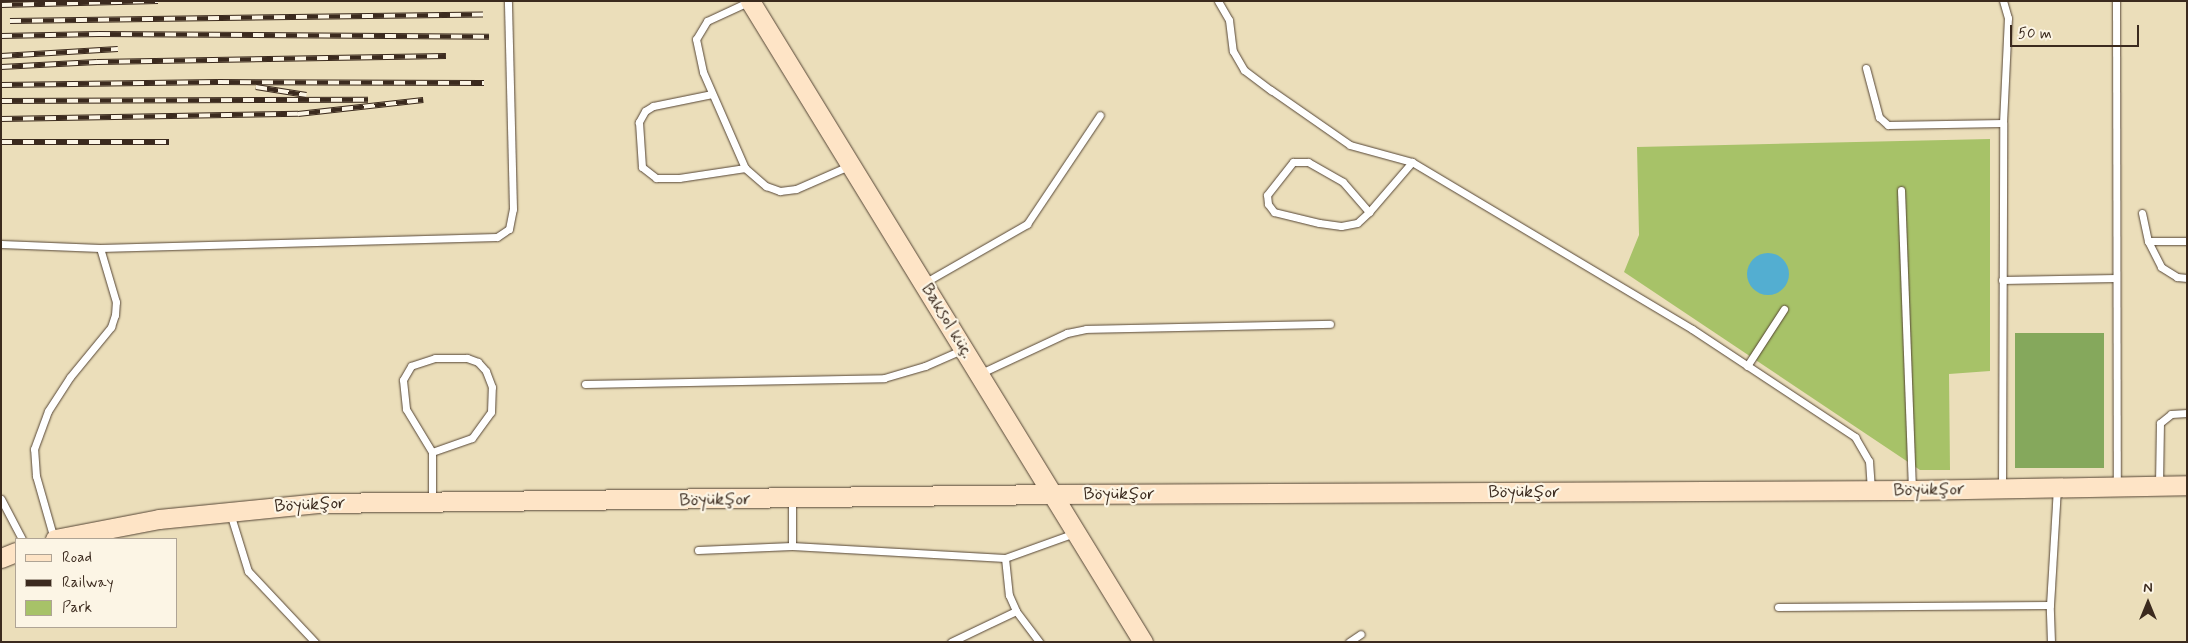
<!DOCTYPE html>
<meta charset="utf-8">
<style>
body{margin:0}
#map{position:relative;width:2188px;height:643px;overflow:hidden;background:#ebdeba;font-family:Mynerve,sans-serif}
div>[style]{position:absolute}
.green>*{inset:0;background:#a7c268}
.forest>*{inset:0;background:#85a85c;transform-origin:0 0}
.water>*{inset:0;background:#53aed1}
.round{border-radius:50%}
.roads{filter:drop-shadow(0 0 1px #554535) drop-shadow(0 0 1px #554535)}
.lane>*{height:7px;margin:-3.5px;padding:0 3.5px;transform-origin:3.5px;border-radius:3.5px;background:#fff}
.secondary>*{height:19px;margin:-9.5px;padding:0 9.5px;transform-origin:9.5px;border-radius:9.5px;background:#fee4c6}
.rail>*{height:5.5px;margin-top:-2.75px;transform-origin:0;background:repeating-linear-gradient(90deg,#fcf5e5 0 11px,#3b2a1e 0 22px);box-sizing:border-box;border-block:1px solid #3b2a1e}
span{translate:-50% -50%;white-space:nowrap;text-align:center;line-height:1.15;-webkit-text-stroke:4.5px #fcf5e5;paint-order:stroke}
.street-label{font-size:18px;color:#3b2a1e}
.frame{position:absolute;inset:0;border:2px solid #3b2a1e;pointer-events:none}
.legend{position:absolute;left:15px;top:538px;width:162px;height:90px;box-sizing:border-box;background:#fcf5e5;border:1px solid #afa495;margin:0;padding:6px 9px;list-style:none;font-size:15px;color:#3b2a1e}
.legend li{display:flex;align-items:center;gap:10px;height:25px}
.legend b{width:25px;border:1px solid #afa495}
.north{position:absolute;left:2123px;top:578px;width:50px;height:50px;-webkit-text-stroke:4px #fcf5e5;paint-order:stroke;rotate:0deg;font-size:14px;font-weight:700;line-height:20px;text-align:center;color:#3b2a1e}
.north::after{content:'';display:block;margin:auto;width:18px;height:22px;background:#3b2a1e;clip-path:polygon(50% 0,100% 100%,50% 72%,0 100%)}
.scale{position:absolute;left:2010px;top:25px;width:129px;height:22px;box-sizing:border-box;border:2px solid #3b2a1e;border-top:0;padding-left:6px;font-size:15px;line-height:18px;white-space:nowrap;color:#3b2a1e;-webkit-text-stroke:4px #fcf5e5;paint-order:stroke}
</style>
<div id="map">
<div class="green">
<i style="clip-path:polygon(1990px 139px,1990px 371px,1949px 374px,1950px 470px,1920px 470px,1624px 272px,1639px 235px,1637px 147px)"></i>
</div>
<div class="forest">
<i style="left:2104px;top:333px;width:135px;height:89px;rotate:90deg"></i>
</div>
<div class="water">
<i class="round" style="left:1747px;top:253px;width:42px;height:42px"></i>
</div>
<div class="roads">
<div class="lane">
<i style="left:1218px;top:1px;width:22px;rotate:60deg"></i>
<i style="left:1229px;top:20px;width:31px;rotate:83deg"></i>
<i style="left:1233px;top:51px;width:22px;rotate:60deg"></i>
<i style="left:1244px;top:70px;width:34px;rotate:37deg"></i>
<i style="left:1271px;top:90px;width:96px;rotate:34.8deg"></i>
<i style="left:1350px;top:145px;width:64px;rotate:15.3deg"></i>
<i style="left:1412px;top:162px;width:326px;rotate:30.8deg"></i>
<i style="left:1692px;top:329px;width:196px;rotate:33.5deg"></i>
<i style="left:1855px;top:437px;width:28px;rotate:60deg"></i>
<i style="left:1869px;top:461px;width:28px;rotate:86deg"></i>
<i style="left:2116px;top:1px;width:485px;rotate:89.9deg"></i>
<i style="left:748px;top:2px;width:45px;rotate:155.1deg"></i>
<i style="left:707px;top:21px;width:21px;rotate:121deg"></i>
<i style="left:696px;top:39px;width:34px;rotate:78deg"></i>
<i style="left:703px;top:72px;width:105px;rotate:66.4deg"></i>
<i style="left:745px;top:168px;width:28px;rotate:41deg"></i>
<i style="left:766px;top:186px;width:15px;rotate:20deg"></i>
<i style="left:780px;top:191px;width:16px;rotate:-7deg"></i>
<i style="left:796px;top:189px;width:60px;rotate:-23.6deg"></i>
<i style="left:1866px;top:68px;width:51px;rotate:75.1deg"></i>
<i style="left:1879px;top:117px;width:12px;rotate:42deg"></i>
<i style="left:1888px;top:125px;width:115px;rotate:-1deg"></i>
<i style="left:712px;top:94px;width:60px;rotate:168.5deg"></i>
<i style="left:653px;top:106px;width:9px;rotate:148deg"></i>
<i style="left:645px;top:111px;width:13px;rotate:119deg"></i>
<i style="left:639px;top:122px;width:45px;rotate:86.2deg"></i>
<i style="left:642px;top:167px;width:18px;rotate:38deg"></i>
<i style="left:656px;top:178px;width:23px"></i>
<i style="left:679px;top:178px;width:67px;rotate:-8.6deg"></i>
<i style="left:1901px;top:190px;width:300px;rotate:87.9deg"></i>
<i style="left:1369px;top:212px;width:16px;rotate:137deg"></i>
<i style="left:1357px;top:223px;width:16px;rotate:169deg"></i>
<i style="left:1341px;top:226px;width:22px;rotate:-172deg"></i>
<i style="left:1319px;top:223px;width:46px;rotate:-166.3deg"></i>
<i style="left:1274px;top:212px;width:10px;rotate:-127deg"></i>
<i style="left:1268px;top:204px;width:9px;rotate:-96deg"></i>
<i style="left:1267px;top:195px;width:42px;rotate:-51.8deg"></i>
<i style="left:1293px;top:162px;width:15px"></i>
<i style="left:1308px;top:162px;width:40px;rotate:29.7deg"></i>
<i style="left:1343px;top:182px;width:40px;rotate:49deg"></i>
<i style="left:1369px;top:212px;width:66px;rotate:-49.3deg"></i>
<i style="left:2142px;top:213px;width:29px;rotate:78deg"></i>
<i style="left:2148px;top:241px;width:29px;rotate:63deg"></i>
<i style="left:2161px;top:267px;width:19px;rotate:32deg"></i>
<i style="left:2177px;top:277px;width:10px;rotate:6deg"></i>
<i style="left:2148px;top:241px;width:39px"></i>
<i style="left:1px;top:244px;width:99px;rotate:2.3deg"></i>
<i style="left:100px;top:248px;width:397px;rotate:-1.6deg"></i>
<i style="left:497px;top:237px;width:14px;rotate:-34deg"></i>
<i style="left:509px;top:229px;width:20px;rotate:-79deg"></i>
<i style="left:513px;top:209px;width:208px;rotate:-91.4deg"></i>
<i style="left:2002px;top:280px;width:114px;rotate:-1deg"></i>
<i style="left:924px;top:283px;width:119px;rotate:-29.8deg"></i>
<i style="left:1027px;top:224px;width:131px;rotate:-56.2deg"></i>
<i style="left:1747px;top:366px;width:68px;rotate:-57deg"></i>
<i style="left:979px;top:374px;width:97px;rotate:-25deg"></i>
<i style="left:1067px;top:333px;width:19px;rotate:-12deg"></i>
<i style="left:1086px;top:329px;width:244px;rotate:-1.2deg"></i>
<i style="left:585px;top:384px;width:299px;rotate:-1.1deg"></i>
<i style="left:884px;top:378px;width:43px;rotate:-16.3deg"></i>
<i style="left:925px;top:366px;width:43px;rotate:-23.6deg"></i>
<i style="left:432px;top:452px;width:42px;rotate:-19.3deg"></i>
<i style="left:472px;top:438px;width:32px;rotate:-54deg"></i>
<i style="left:491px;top:412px;width:25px;rotate:-88deg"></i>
<i style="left:492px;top:387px;width:17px;rotate:-111deg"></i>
<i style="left:486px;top:371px;width:12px;rotate:-132deg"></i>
<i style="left:478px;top:362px;width:12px;rotate:-160deg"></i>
<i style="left:467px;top:358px;width:32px;rotate:180deg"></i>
<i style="left:435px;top:358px;width:25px;rotate:162deg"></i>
<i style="left:411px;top:366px;width:16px;rotate:120deg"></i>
<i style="left:403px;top:380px;width:29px;rotate:84deg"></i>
<i style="left:406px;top:409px;width:50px;rotate:58.8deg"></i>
<i style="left:432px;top:452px;width:48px;rotate:90deg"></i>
<i style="left:2159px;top:485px;width:62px;rotate:-89.1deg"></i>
<i style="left:2160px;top:423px;width:14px;rotate:-39deg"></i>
<i style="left:2171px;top:414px;width:16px;rotate:-4deg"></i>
<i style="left:2002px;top:488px;width:365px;rotate:-89.8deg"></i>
<i style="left:2003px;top:123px;width:105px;rotate:-87.3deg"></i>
<i style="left:2008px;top:18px;width:18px;rotate:-106deg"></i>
<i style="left:1px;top:499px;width:45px;rotate:62.3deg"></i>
<i style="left:792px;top:499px;width:47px;rotate:90deg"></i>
<i style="left:230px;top:513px;width:61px;rotate:72.8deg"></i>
<i style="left:248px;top:571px;width:98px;rotate:46.7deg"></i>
<i style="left:54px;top:539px;width:66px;rotate:-105.9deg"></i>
<i style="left:36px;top:476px;width:27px;rotate:-94deg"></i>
<i style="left:34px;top:449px;width:40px;rotate:-69.8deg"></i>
<i style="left:48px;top:411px;width:40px;rotate:-57.1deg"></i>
<i style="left:70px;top:377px;width:65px;rotate:-50.6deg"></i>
<i style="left:111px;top:327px;width:13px;rotate:-72deg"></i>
<i style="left:115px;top:315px;width:13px;rotate:-86deg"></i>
<i style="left:116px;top:302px;width:56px;rotate:-106.5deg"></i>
<i style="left:698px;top:550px;width:94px;rotate:-2.4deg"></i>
<i style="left:792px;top:546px;width:213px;rotate:3.2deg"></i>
<i style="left:1005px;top:558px;width:74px;rotate:-19.7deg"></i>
<i style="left:1005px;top:558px;width:37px;rotate:84deg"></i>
<i style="left:1009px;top:595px;width:17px;rotate:66deg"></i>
<i style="left:1016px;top:611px;width:39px;rotate:53deg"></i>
<i style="left:1778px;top:607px;width:272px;rotate:-0.4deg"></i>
<i style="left:951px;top:642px;width:72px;rotate:-25.5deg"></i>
<i style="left:1349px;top:642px;width:14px;rotate:-34deg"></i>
<i style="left:2051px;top:642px;width:37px;rotate:-92deg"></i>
<i style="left:2050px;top:605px;width:117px;rotate:-86.6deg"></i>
</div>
<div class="secondary">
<i style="left:750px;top:1px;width:752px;rotate:58.49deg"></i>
<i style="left:55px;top:539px;width:106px;rotate:-10.9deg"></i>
<i style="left:159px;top:519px;width:162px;rotate:-5.7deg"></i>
<i style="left:320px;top:503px;width:732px;rotate:-0.7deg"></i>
<i style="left:1052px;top:494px;width:860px;rotate:-0.27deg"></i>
<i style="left:1912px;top:490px;width:275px;rotate:-1deg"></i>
<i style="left:1px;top:558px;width:16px;rotate:-22deg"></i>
</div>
</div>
<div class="rail">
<i style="left:1px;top:5px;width:157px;rotate:-1.5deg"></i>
<i style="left:10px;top:21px;width:473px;rotate:-0.8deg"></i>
<i style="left:1px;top:36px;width:98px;rotate:-1.2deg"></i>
<i style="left:99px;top:34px;width:390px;rotate:0.4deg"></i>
<i style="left:1px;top:56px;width:117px;rotate:-3.4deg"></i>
<i style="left:1px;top:67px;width:96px;rotate:-3deg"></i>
<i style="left:97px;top:62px;width:349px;rotate:-1deg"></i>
<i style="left:1px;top:85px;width:217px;rotate:-0.8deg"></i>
<i style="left:218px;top:82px;width:266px;rotate:0.2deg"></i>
<i style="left:256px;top:87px;width:51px;rotate:9.1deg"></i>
<i style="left:1px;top:101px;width:367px;rotate:-0.2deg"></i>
<i style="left:1px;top:119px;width:297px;rotate:-1deg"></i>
<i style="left:298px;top:114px;width:126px;rotate:-6.4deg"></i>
<i style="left:1px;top:142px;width:168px"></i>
</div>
<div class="street-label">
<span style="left:947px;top:321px;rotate:59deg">Baksol küç.</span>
<span style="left:1929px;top:490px;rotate:-1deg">Böyükşor</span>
<span style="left:1524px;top:492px">Böyükşor</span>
<span style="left:1119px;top:494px">Böyükşor</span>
<span style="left:715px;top:500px;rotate:-1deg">Böyükşor</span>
<span style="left:310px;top:505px;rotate:-3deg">Böyükşor</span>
</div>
<div class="frame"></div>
<ul class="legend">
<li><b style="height:6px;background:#fee4c6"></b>Road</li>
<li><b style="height:6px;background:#3b2a1e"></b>Railway</li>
<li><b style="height:14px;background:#a7c268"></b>Park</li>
</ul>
<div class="north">N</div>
<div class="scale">50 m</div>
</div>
